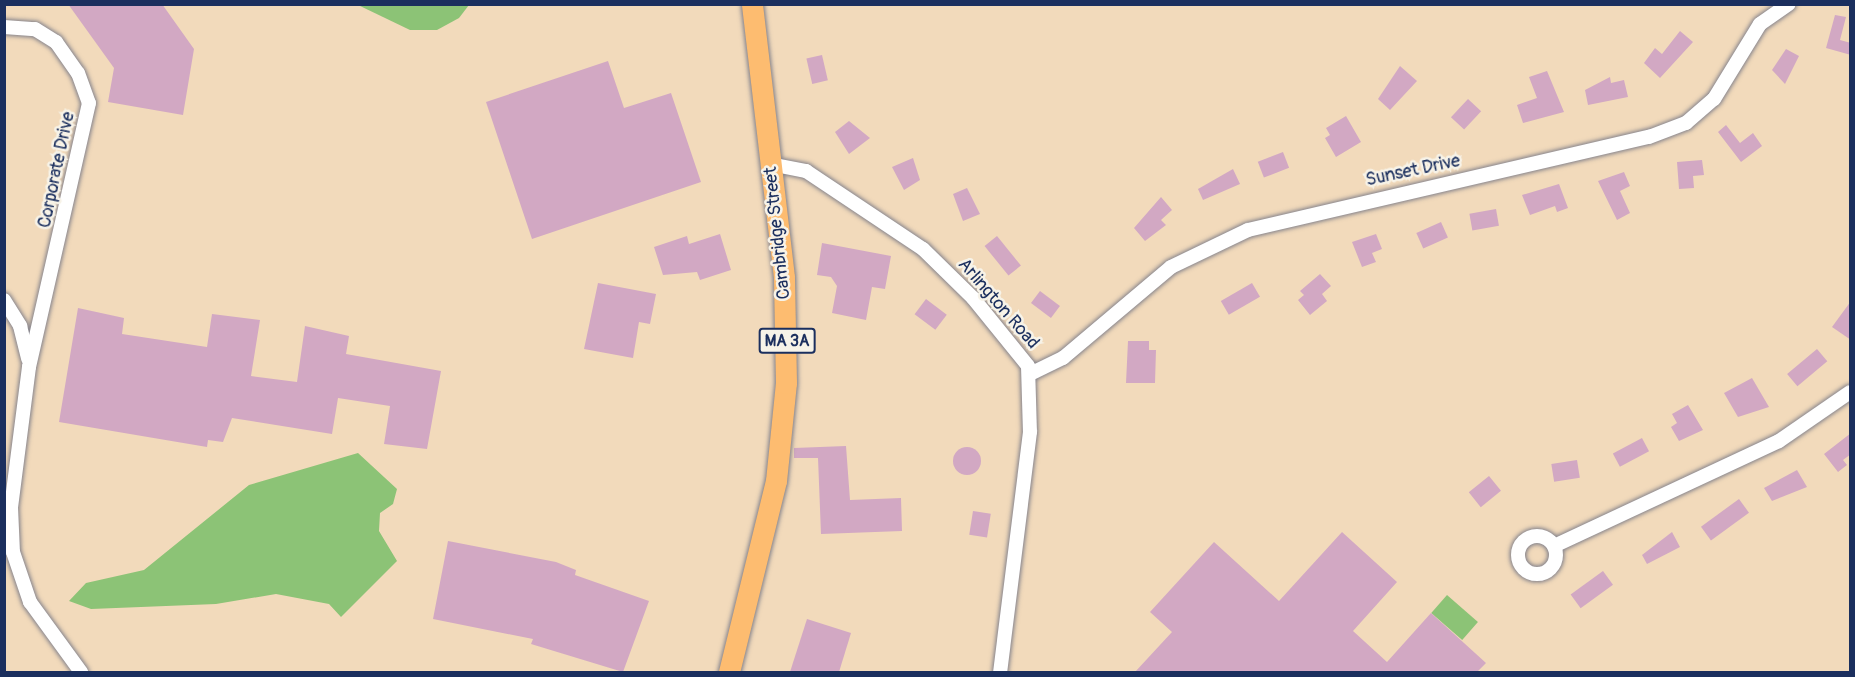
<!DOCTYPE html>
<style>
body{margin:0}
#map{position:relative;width:1855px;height:677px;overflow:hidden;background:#f2dabb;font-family:Pangolin,sans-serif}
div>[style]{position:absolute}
.green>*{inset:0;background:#8cc376;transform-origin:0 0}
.building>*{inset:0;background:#d2a8c3;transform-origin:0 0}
.round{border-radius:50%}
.roads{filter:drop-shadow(0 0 2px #86848c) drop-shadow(0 0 2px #86848c)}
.minor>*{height:14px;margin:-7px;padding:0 7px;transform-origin:7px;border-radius:7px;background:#fff}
.minor>.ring{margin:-7px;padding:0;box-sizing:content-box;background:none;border:14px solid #fff;border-radius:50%}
.primary>*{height:21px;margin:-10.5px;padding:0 10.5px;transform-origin:10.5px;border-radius:10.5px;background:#fdbc70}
span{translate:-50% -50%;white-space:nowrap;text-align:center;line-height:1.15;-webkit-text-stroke:5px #f7f3e8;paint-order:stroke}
.shield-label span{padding:2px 4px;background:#f7f3e8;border:2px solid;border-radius:4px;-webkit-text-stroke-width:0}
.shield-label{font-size:16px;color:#1b2f5e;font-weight:700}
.street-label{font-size:18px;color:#1b2f5e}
.frame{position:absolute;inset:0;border:6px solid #1b2f5e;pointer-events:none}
</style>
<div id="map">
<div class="green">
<i style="clip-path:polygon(358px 5px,469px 5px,459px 18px,437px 30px,410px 30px)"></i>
<i style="clip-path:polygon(358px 453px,397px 489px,393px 504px,380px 513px,379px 531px,397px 561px,341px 617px,329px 604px,276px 594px,216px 604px,91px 609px,69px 601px,86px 583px,144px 570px,249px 485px)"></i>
<i style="left:1447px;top:595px;width:41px;height:24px;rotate:41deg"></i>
</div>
<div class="building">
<i style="clip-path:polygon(68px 4px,162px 4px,194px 49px,183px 115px,108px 102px,114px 68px)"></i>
<i style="clip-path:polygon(1835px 15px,1846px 17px,1840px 40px,1851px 43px,1851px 55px,1826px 48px)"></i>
<i style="clip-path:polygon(1680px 31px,1693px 42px,1660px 78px,1644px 63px,1655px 48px,1662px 54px)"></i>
<i style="clip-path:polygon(1786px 49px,1799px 56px,1785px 84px,1772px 70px)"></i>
<i style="left:822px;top:55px;width:26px;height:16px;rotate:77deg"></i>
<i style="clip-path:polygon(608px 61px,624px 108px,671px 93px,701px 182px,532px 239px,486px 102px)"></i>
<i style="clip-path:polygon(1400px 66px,1417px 81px,1390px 110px,1378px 99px)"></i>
<i style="clip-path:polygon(1547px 71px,1564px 112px,1523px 123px,1517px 105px,1537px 98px,1529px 77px)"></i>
<i style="clip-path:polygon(1610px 77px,1611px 83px,1624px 80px,1628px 97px,1588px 105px,1585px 90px)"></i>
<i style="left:1468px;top:99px;width:18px;height:25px;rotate:43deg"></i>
<i style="clip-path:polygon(1346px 116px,1361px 142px,1336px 157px,1325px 138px,1330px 135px,1326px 128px)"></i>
<i style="clip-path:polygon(849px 121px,870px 138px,849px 154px,835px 132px)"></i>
<i style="clip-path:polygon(1726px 125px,1740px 143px,1753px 133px,1762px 146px,1741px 162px,1718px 132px)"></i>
<i style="left:1283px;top:152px;width:17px;height:27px;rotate:69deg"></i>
<i style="clip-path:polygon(913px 158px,920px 180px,904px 190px,892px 167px)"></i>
<i style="clip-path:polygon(1702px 160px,1704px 175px,1693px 176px,1694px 188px,1679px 189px,1677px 162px)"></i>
<i style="clip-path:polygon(1233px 169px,1240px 184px,1203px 200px,1198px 189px)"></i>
<i style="clip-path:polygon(1624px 172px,1630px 186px,1620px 191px,1630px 213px,1617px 220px,1598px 181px)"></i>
<i style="clip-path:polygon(1559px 184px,1568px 208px,1557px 212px,1555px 206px,1530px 215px,1522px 195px)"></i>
<i style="clip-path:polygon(967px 188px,980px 214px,963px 221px,953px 194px)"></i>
<i style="clip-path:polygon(1161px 197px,1172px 210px,1161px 220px,1166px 225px,1145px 241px,1134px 228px)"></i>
<i style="left:1496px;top:209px;width:17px;height:27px;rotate:80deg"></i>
<i style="left:1441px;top:222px;width:17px;height:27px;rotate:66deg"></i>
<i style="clip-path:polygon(720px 234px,731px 270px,700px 280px,697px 272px,663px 275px,654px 247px,687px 236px,689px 244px)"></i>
<i style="clip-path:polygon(1376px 234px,1382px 249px,1372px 253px,1376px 262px,1362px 267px,1352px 242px)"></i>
<i style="left:997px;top:236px;width:38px;height:16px;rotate:51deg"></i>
<i style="clip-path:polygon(822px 243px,891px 256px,885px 289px,872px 287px,866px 320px,832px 313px,837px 286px,831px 277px,817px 275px)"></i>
<i style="clip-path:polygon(1320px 274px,1331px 286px,1322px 294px,1327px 301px,1310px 315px,1298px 300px,1304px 295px,1300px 291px)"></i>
<i style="clip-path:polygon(598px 283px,656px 294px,650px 324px,639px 322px,633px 358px,584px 349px)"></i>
<i style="left:1252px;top:283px;width:16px;height:36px;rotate:60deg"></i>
<i style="left:1040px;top:291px;width:25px;height:15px;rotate:37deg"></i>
<i style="left:926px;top:299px;width:26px;height:19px;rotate:37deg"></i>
<i style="clip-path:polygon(1851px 301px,1851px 340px,1832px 327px)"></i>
<i style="clip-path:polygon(78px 308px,124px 318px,122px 334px,207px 347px,212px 314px,260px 320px,251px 376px,297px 382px,305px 326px,349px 336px,346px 354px,441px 371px,427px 449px,384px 444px,390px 406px,338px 398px,332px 434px,232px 418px,223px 442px,208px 440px,207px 447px,59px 422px)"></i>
<i style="clip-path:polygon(1128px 341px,1149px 341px,1149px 350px,1156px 350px,1155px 383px,1126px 383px)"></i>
<i style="left:1817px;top:349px;width:16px;height:39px;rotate:50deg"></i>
<i style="clip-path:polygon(1752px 378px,1769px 407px,1738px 417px,1724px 393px)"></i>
<i style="clip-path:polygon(1688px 405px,1703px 430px,1679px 441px,1671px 427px,1677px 423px,1672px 414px)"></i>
<i style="clip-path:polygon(1851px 433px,1851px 454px,1843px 460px,1847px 465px,1838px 472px,1824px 454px)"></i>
<i style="left:1642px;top:438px;width:15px;height:33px;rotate:62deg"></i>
<i style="clip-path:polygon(846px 446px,850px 500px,901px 498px,902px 531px,821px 534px,818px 458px,794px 458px,794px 448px)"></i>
<i class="round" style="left:953px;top:447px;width:28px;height:28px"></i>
<i style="left:1577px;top:460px;width:18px;height:26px;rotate:81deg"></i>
<i style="clip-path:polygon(1797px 470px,1807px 487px,1772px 501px,1764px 488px)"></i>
<i style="left:1489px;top:476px;width:19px;height:26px;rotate:51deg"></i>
<i style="left:1739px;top:499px;width:17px;height:47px;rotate:54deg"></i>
<i style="left:973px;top:511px;width:18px;height:24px;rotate:9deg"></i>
<i style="clip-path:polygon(1342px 532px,1397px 582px,1353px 631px,1387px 662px,1431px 613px,1486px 663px,1477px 672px,1135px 672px,1172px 632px,1150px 612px,1214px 542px,1279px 601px)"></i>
<i style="clip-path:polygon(1672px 532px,1680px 547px,1647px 564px,1642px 555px)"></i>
<i style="clip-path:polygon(448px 541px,556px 562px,576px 570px,575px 575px,649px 601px,623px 672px,531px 644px,533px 639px,433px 619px)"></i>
<i style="left:1603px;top:571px;width:17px;height:40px;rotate:54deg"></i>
<i style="clip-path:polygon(807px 619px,851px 633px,839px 672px,790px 672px)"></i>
</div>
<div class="roads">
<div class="minor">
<i style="left:4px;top:27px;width:31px;rotate:4deg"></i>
<i style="left:35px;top:29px;width:25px;rotate:32deg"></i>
<i style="left:56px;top:42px;width:38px;rotate:55deg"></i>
<i style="left:78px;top:73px;width:32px;rotate:70deg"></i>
<i style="left:89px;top:103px;width:271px;rotate:102.8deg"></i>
<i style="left:29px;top:367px;width:141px;rotate:97.3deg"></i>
<i style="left:11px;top:507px;width:45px;rotate:87.5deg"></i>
<i style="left:13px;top:552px;width:53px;rotate:71.2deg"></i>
<i style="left:30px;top:602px;width:87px;rotate:53.9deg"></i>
<i style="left:770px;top:164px;width:37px;rotate:11deg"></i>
<i style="left:806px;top:171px;width:141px;rotate:33.7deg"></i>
<i style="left:923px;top:249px;width:70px;rotate:44.4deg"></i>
<i style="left:973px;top:298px;width:87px;rotate:51deg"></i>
<i style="left:1028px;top:366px;width:66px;rotate:88.3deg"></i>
<i style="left:1030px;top:432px;width:242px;rotate:97.1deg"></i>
<i style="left:4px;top:300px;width:31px;rotate:58deg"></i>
<i style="left:20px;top:326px;width:34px;rotate:76deg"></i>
<i style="left:1030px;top:374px;width:37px;rotate:-26deg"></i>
<i style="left:1063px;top:358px;width:141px;rotate:-40.1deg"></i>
<i style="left:1171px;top:267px;width:85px;rotate:-25.7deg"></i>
<i style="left:1248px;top:230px;width:412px;rotate:-13.1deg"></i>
<i style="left:1649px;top:137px;width:40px;rotate:-21deg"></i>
<i style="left:1686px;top:123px;width:37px;rotate:-41deg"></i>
<i style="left:1714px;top:99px;width:88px;rotate:-58.5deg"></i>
<i style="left:1760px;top:24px;width:35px;rotate:-35deg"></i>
<i class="ring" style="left:1518px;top:536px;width:24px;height:24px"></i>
<i style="left:1554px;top:546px;width:248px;rotate:-25deg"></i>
<i style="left:1779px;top:441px;width:86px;rotate:-34.6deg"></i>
</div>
<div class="primary">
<i style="left:729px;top:672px;width:197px;rotate:-76.2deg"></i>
<i style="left:776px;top:481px;width:99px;rotate:-84.2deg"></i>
<i style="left:786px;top:383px;width:106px;rotate:-91.1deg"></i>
<i style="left:784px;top:277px;width:275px;rotate:-96.7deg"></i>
</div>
</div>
<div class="shield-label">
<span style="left:787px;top:341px">MA 3A</span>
</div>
<div class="street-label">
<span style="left:57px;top:170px;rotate:-78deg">Corporate Drive</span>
<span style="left:1413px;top:171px;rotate:-12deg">Sunset Drive</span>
<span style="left:778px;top:233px;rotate:-96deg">Cambridge Street</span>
<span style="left:998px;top:304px;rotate:49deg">Arlington Road</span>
</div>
<div class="frame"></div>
</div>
